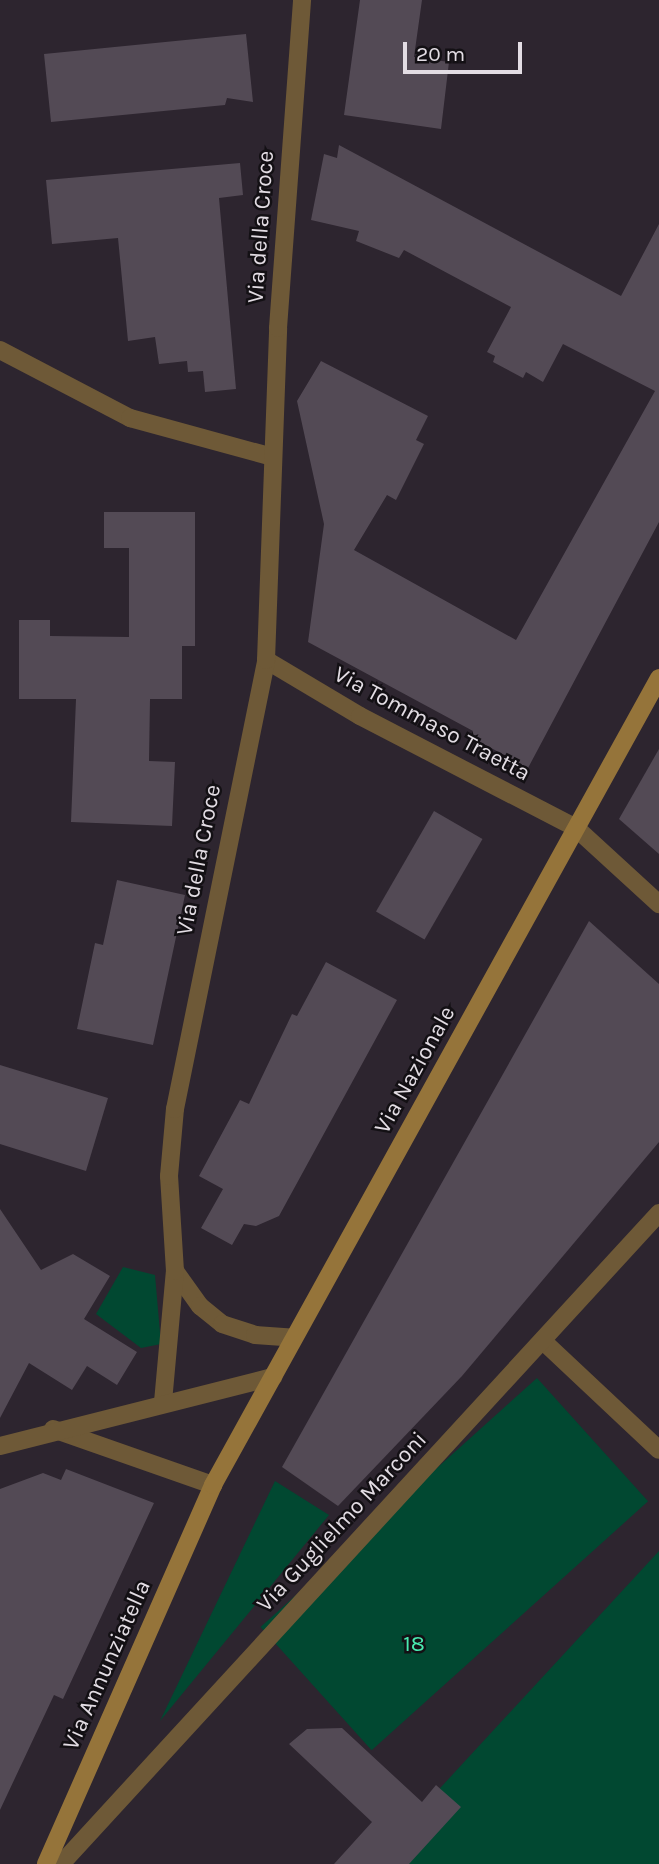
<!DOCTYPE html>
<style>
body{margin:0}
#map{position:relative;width:659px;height:1864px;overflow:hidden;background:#2d252f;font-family:Karla,sans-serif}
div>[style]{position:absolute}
.green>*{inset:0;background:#014831;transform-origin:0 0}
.building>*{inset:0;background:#534a55;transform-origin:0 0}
.street>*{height:18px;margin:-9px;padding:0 9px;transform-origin:9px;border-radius:9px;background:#6e5937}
.secondary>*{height:18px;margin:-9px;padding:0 9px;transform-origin:9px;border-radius:9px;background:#95743a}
span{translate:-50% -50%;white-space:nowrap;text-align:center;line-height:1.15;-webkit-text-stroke:5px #131014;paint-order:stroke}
.street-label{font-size:23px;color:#e3dde4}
.park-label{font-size:23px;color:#49eab0}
.scale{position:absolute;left:403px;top:42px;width:119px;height:32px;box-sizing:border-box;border:4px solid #e3dde4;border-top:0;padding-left:9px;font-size:21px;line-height:24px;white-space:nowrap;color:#e3dde4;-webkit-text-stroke:5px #131014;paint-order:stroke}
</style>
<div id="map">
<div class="green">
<i style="clip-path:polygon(123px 1267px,155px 1275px,161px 1344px,141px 1348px,96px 1314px)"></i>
<i style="left:537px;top:1378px;width:166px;height:372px;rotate:48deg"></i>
<i style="clip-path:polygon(275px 1481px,329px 1515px,160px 1721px)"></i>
<i style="clip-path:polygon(659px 1551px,659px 1864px,370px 1864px)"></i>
</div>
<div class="building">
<i style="clip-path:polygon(360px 0,422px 0,414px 57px,449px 62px,441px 129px,344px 115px)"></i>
<i style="clip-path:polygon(246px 34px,253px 102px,227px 98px,225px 105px,51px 122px,44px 54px)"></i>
<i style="clip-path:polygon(339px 145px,621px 296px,659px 224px,659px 522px,528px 768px,469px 736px,473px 731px,308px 642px,324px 524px,297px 401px,321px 361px,428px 416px,416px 440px,424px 444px,396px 500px,387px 495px,354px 550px,516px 640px,655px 391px,563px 344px,543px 382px,526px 372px,523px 378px,493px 362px,495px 356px,487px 352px,511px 307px,404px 250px,399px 258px,356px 241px,359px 231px,311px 220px,324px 154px,337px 158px)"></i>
<i style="clip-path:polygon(240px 163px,243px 195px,219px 198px,236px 389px,205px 392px,203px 371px,188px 372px,187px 361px,159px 364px,155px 337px,128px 341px,118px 238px,52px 244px,46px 180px)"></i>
<i style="clip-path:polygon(104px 512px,195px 512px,195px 646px,182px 646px,182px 699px,150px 699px,149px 761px,175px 762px,172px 826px,71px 822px,76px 699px,19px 699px,19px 620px,50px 620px,50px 636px,129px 637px,129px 548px,104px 548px)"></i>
<i style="clip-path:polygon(659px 749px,659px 854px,619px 819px)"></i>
<i style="left:434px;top:811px;width:56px;height:116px;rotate:30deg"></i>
<i style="clip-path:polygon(117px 880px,185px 895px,153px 1045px,77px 1029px,95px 943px,103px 945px)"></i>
<i style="clip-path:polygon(589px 921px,659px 984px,659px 1142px,462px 1376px,338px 1506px,282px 1467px)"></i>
<i style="clip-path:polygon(326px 962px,397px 1000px,279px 1216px,256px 1226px,244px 1224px,232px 1245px,201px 1228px,223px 1189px,199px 1176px,240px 1100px,249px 1104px,292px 1014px,297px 1016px)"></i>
<i style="clip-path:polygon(0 1065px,108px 1098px,86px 1171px,0 1144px)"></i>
<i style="clip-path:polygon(0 1209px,41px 1270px,73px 1254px,110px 1276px,84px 1319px,137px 1352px,117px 1385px,87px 1366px,72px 1390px,29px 1363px,0 1418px)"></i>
<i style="clip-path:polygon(66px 1469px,154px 1503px,63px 1699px,54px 1695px,0 1810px,0 1489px,43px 1473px,61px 1480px)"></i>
<i style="clip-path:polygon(342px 1728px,422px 1802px,436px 1785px,461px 1807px,409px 1864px,334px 1864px,372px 1822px,289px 1744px,307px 1729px)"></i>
</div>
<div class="street">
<i style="left:0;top:350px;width:147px;rotate:27.6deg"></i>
<i style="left:130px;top:418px;width:148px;rotate:15.3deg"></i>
<i style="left:266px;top:660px;width:109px;rotate:30.8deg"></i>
<i style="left:360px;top:716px;width:243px;rotate:27.4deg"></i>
<i style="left:576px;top:828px;width:113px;rotate:42.5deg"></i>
<i style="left:175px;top:1271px;width:43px;rotate:54.5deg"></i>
<i style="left:200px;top:1306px;width:28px;rotate:39deg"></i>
<i style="left:222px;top:1324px;width:35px;rotate:18deg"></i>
<i style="left:255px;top:1335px;width:39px;rotate:4deg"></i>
<i style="left:543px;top:1341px;width:159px;rotate:43.2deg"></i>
<i style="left:163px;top:1402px;width:132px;rotate:-84.8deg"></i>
<i style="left:175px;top:1271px;width:95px;rotate:-93.6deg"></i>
<i style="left:169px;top:1176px;width:67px;rotate:-84.9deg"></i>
<i style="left:175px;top:1109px;width:458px;rotate:-78.5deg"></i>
<i style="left:266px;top:660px;width:332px;rotate:-87.9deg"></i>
<i style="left:278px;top:328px;width:329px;rotate:-85.8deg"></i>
<i style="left:53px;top:1429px;width:170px;rotate:19.3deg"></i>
<i style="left:0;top:1446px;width:282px;rotate:-14.2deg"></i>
<i style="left:61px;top:1864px;width:884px;rotate:-47.43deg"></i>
</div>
<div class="secondary">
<i style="left:46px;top:1864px;width:414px;rotate:-66.2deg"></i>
<i style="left:213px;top:1485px;width:922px;rotate:-61.07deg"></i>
</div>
<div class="street-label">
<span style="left:261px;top:227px;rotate:-86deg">Via della Croce</span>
<span style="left:432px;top:724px;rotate:28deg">Via Tommaso Traetta</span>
<span style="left:199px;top:860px;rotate:-79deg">Via della Croce</span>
<span style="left:415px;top:1070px;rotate:-61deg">Via Nazionale</span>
<span style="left:342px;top:1522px;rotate:-47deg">Via Guglielmo Marconi</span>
<span style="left:107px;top:1665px;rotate:-66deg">Via Annunziatella</span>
</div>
<div class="park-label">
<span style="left:414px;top:1644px">18</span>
</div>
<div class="scale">20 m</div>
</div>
